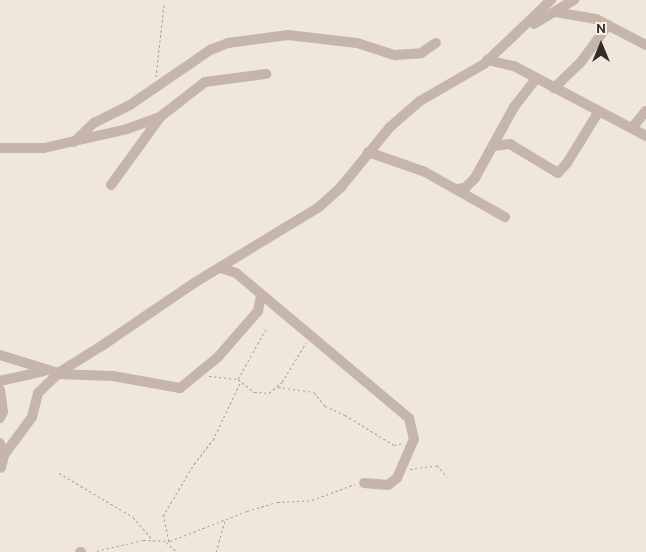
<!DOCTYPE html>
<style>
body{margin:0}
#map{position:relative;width:646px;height:552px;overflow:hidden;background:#efe6de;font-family:Overpass,sans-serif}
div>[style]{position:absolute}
.path>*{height:1px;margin-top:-0.5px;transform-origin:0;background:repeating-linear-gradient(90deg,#b19f95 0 2.5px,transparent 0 5px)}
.minor>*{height:10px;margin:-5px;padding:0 5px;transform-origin:5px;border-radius:5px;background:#c6b5ab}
span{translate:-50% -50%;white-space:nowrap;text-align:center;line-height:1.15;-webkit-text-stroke:4.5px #f7f0e9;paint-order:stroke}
.north{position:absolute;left:576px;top:20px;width:50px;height:50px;-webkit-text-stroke:4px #f7f0e9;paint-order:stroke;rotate:0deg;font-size:14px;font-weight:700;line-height:20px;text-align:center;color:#352c29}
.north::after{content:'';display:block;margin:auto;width:18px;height:22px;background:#352c29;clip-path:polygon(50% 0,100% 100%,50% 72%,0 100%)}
</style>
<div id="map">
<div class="path">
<div style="left:156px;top:77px;width:73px;rotate:-83.7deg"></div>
<div style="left:209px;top:376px;width:29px;rotate:6deg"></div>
<div style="left:238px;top:379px;width:21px;rotate:39deg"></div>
<div style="left:254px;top:392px;width:15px;rotate:4deg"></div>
<div style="left:269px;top:393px;width:17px;rotate:-40deg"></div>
<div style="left:282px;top:382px;width:46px;rotate:-58.4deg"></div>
<div style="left:238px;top:379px;width:57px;rotate:-60.8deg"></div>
<div style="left:278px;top:387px;width:36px;rotate:8deg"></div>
<div style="left:314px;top:392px;width:18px;rotate:52deg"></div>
<div style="left:325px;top:406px;width:22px;rotate:24deg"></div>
<div style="left:345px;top:415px;width:57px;rotate:31.5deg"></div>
<div style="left:394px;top:445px;width:9px;rotate:-13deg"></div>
<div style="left:410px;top:469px;width:27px;rotate:-8deg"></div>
<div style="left:437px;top:465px;width:16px;rotate:50deg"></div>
<div style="left:59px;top:473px;width:86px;rotate:30.7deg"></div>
<div style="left:133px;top:517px;width:30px;rotate:49deg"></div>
<div style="left:169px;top:541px;width:26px;rotate:-103deg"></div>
<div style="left:163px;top:516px;width:61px;rotate:-59.2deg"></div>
<div style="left:194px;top:464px;width:31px;rotate:-52deg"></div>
<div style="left:213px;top:440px;width:65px;rotate:-64.6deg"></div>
<div style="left:166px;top:542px;width:15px;rotate:42deg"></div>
<div style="left:92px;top:552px;width:52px;rotate:-13.2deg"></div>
<div style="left:143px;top:540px;width:27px;rotate:2deg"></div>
<div style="left:170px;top:541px;width:83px;rotate:-21.3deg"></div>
<div style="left:247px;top:511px;width:31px;rotate:-17deg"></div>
<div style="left:277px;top:502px;width:35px;rotate:-3deg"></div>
<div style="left:312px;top:500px;width:46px;rotate:-20.4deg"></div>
<div style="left:216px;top:552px;width:32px;rotate:-74deg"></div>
</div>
<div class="minor">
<div style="left:555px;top:12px;width:42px;rotate:9.7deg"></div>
<div style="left:596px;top:19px;width:56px;rotate:27.5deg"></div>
<div style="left:534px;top:24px;width:47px;rotate:-31deg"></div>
<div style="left:487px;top:60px;width:28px;rotate:13deg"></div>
<div style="left:514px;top:66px;width:149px;rotate:27.9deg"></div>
<div style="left:554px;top:88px;width:37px;rotate:-44deg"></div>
<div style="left:581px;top:62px;width:46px;rotate:-53.9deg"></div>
<div style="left:632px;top:128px;width:22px;rotate:-51deg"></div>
<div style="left:74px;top:142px;width:28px;rotate:-44deg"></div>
<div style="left:94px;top:123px;width:40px;rotate:-26.6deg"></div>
<div style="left:130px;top:105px;width:97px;rotate:-34.5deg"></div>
<div style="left:210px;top:50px;width:19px;rotate:-21deg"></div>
<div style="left:228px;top:43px;width:61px;rotate:-7.6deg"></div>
<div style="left:288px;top:35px;width:69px;rotate:6.6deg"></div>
<div style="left:357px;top:43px;width:40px;rotate:18deg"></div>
<div style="left:395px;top:55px;width:26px;rotate:-4deg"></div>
<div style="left:421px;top:53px;width:18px;rotate:-34deg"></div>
<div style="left:493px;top:146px;width:17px;rotate:-7deg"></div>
<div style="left:510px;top:144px;width:56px;rotate:31.1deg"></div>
<div style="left:558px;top:173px;width:13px;rotate:-48deg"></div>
<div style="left:567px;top:163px;width:61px;rotate:-58.4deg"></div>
<div style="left:0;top:148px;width:44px"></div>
<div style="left:44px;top:148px;width:85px;rotate:-12.9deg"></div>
<div style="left:127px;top:129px;width:35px;rotate:-20deg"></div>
<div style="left:160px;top:117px;width:57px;rotate:-37.9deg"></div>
<div style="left:205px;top:82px;width:62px;rotate:-7.5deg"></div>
<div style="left:368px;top:152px;width:60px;rotate:19.3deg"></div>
<div style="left:425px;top:172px;width:92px;rotate:29.4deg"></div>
<div style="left:111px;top:185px;width:82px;rotate:-54deg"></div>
<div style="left:457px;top:189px;width:8px;rotate:-7deg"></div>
<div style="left:465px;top:188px;width:14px;rotate:-45deg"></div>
<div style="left:475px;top:178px;width:81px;rotate:-61.2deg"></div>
<div style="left:514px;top:107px;width:36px;rotate:-52deg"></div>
<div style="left:221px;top:268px;width:16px;rotate:18deg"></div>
<div style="left:236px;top:273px;width:226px;rotate:40deg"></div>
<div style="left:409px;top:418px;width:22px;rotate:77deg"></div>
<div style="left:414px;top:439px;width:43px;rotate:113.6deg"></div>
<div style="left:397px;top:478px;width:11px;rotate:142deg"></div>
<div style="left:388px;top:485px;width:24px;rotate:-175deg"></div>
<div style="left:0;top:355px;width:61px;rotate:17.2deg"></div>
<div style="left:58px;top:373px;width:53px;rotate:-31.9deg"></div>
<div style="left:103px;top:345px;width:110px;rotate:-34.3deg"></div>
<div style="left:194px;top:283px;width:146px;rotate:-31.3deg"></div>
<div style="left:319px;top:207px;width:30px;rotate:-42deg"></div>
<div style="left:341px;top:187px;width:77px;rotate:-50.8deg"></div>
<div style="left:390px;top:127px;width:40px;rotate:-41deg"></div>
<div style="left:420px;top:101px;width:74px;rotate:-30deg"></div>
<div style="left:484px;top:64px;width:93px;rotate:-43.7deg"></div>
<div style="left:56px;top:374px;width:57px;rotate:2deg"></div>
<div style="left:113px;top:376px;width:68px;rotate:10.2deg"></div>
<div style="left:180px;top:388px;width:49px;rotate:-39.2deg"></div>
<div style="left:218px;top:357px;width:61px;rotate:-49deg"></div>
<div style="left:258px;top:311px;width:15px;rotate:-79deg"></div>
<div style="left:0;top:381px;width:45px;rotate:-12.8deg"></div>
<div style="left:0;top:390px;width:22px;rotate:82deg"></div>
<div style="left:3px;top:412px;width:7px;rotate:117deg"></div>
<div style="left:0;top:443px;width:13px;rotate:72deg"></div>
<div style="left:4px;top:455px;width:13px;rotate:103deg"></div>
<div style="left:4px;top:455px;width:47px;rotate:-53.6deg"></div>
<div style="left:32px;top:417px;width:25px;rotate:-76deg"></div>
<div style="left:38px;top:393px;width:28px;rotate:-44deg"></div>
<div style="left:80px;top:552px;width:1px"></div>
</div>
<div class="north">N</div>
</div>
